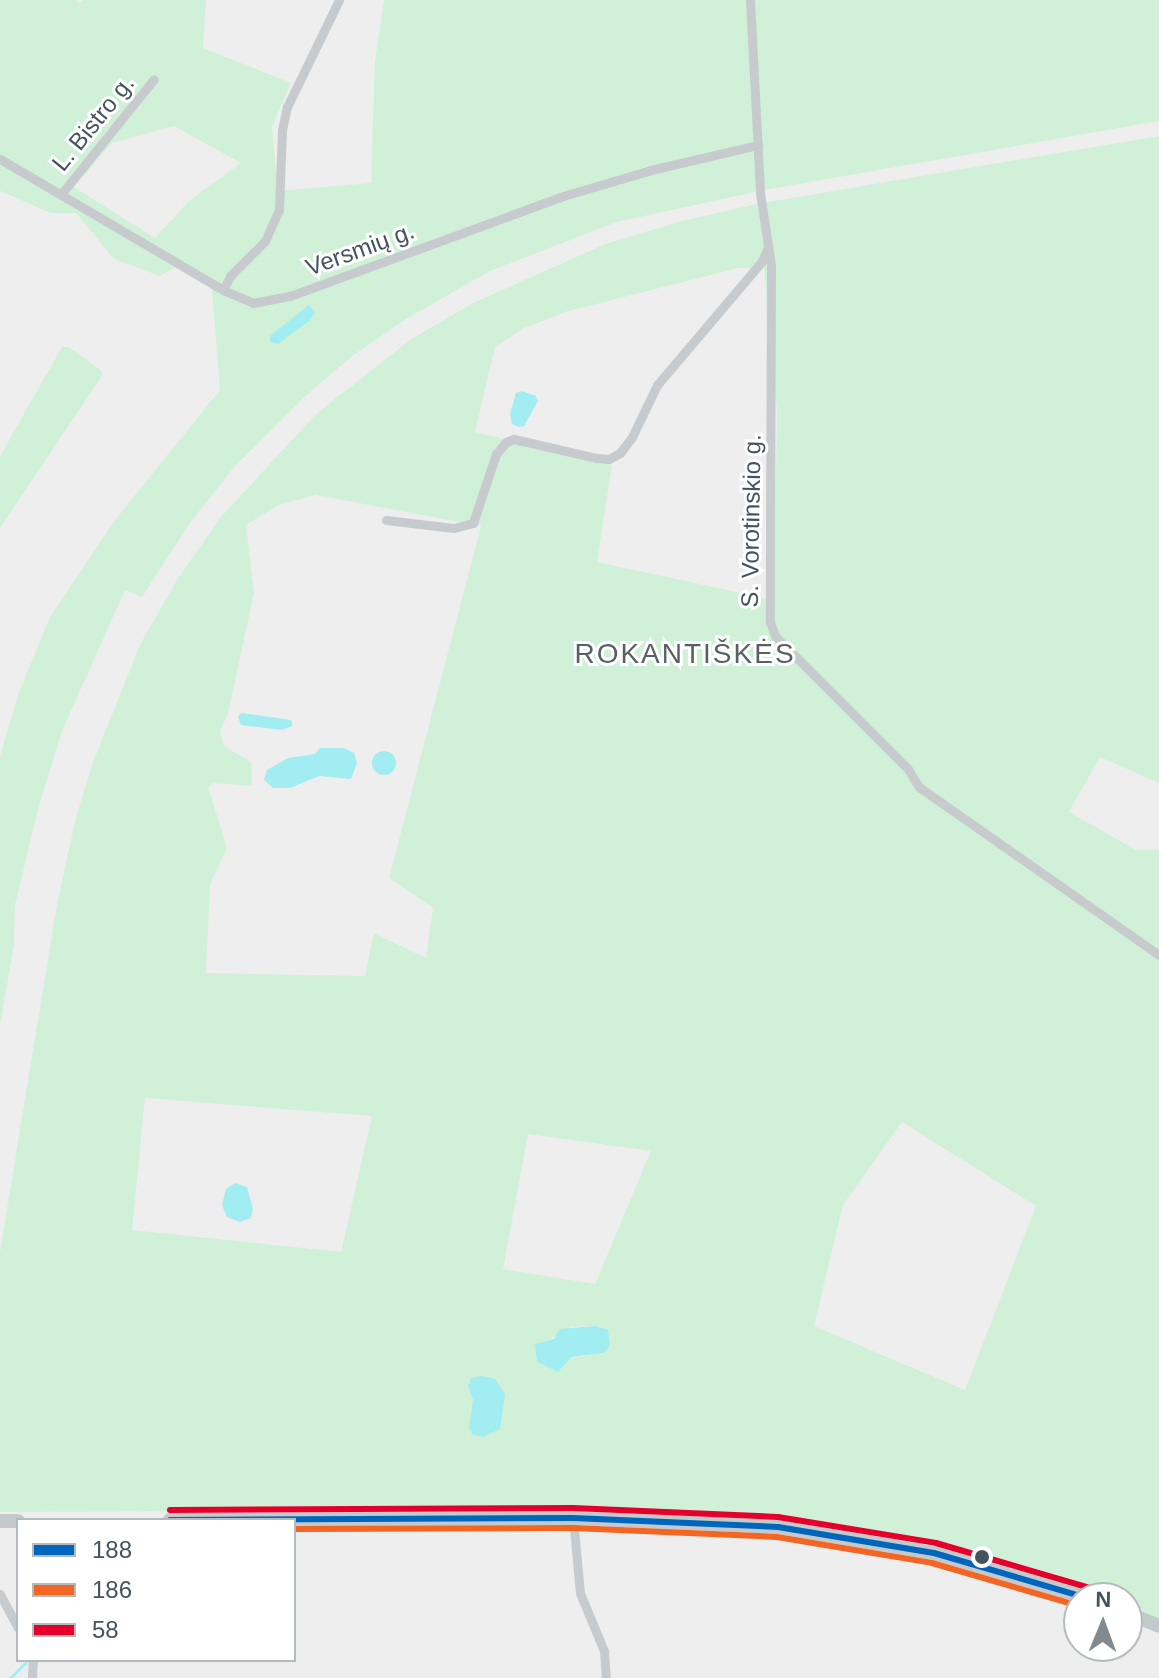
<!DOCTYPE html>
<meta charset="utf-8">
<style>
body{margin:0}
#map{position:relative;width:1159px;height:1678px;overflow:hidden;background:#efeeee;font-family:Arial,sans-serif}
div>[style]{position:absolute}
.green>*{inset:0;background:#d0f1d8}
.water>*{inset:0;background:#a1edf2}
.round{border-radius:50%}
.stream>*{height:3px;margin:-1.5px;padding:0 1.5px;transform-origin:1.5px;border-radius:1.5px;background:#a1edf2}
.street>*{height:9px;margin:-4.5px;padding:0 4.5px;transform-origin:4.5px;border-radius:4.5px;background:#c7cbce}
.primary>*{height:14px;margin:-7px;padding:0 7px;transform-origin:7px;border-radius:7px;background:#c4c9cc}
.bus-1>*{height:6px;margin:-3px;padding:0 3px;transform-origin:3px;border-radius:3px;background:#0065bd}
.bus-2>*{height:6px;margin:-3px;padding:0 3px;transform-origin:3px;border-radius:3px;background:#f26522}
.bus-3>*{height:6px;margin:-3px;padding:0 3px;transform-origin:3px;border-radius:3px;background:#e4002b}
.dots>*{width:22px;height:22px;translate:-50% -50%;box-sizing:border-box;border:4px solid #fff;border-radius:50%}
span{translate:-50% -50%;white-space:nowrap;text-align:center;line-height:1.15;-webkit-text-stroke:6px #fff;paint-order:stroke}
.street-label{font-size:24px;color:#44545d}
.quarter-label{font-size:28px;color:#595f63;letter-spacing:2px}
.legend{position:absolute;left:16px;top:1518px;width:280px;height:144px;box-sizing:border-box;background:#fff;border:2px solid #b4bbbe;margin:0;padding:10px 14px;list-style:none;font-size:24px;color:#44545d}
.legend li{display:flex;align-items:center;gap:16px;height:40px}
.legend b{width:40px;border:2px solid #b4bbbe}
.north{position:absolute;left:1063px;top:1582px;width:80px;height:80px;box-sizing:border-box;background:#fff;border:2px solid #b4bbbe;border-radius:50%;rotate:1deg;font-size:22px;font-weight:700;line-height:32px;text-align:center;color:#44545d}
.north::after{content:'';display:block;margin:auto;width:28px;height:36px;background:#808a90;clip-path:polygon(50% 0,100% 100%,50% 72%,0 100%)}
</style>
<div id="map">
<div class="green">
<div style="clip-path:polygon(evenodd,0 0,76px 0,79px 3px,83px 0,206px 0,203px 48px,291px 83px,272px 126px,278px 191px,371px 183px,375px 61px,384px 0,1159px 0,1159px 121px,764px 190px,617px 222px,490px 271px,406px 319px,352px 356px,309px 393px,236px 465px,190px 523px,142px 597px,125px 590px,62px 731px,38px 809px,15px 905px,14px 945px,0 1025px,0 756px,19px 692px,50px 617px,115px 520px,220px 390px,212px 289px,175px 267px,160px 276px,114px 259px,76px 213px,51px 213px,0 191px,0 0,174px 126px,241px 163px,190px 200px,155px 238px,74px 187px,112px 143px,174px 126px)"></div>
<div style="clip-path:polygon(evenodd,1159px 136px,1159px 783px,1100px 757px,1069px 812px,1136px 850px,1159px 850px,1159px 1621px,1127px 1607px,1127px 1598px,1105px 1598px,1009px 1561px,937px 1544px,796px 1521px,703px 1513px,583px 1510px,0 1512px,0 1252px,56px 910px,75px 821px,93px 762px,140px 645px,177px 580px,220px 518px,316px 414px,410px 340px,471px 304px,605px 244px,682px 221px,756px 204px,1159px 136px,738px 268px,764px 268px,777px 411px,774px 600px,597px 562px,612px 465px,475px 432px,495px 347px,522px 329px,565px 312px,738px 268px,1159px 136px,316px 495px,481px 526px,389px 878px,433px 908px,426px 958px,374px 933px,365px 976px,206px 973px,210px 885px,227px 848px,208px 787px,213px 783px,252px 786px,251px 762px,224px 746px,220px 732px,228px 713px,254px 593px,246px 525px,278px 505px,316px 495px,1159px 136px,145px 1098px,372px 1116px,341px 1252px,132px 1230px,145px 1098px,1159px 136px,902px 1122px,1036px 1206px,965px 1390px,814px 1326px,843px 1205px,902px 1122px,1159px 136px,528px 1134px,651px 1151px,595px 1284px,503px 1269px,528px 1134px,1159px 136px,595px 1326px,604px 1353px,572px 1358px,558px 1372px,537px 1362px,536px 1355px,544px 1343px,571px 1327px,595px 1326px)"></div>
<div style="clip-path:polygon(62px 347px,69px 347px,102px 371px,102px 376px,0 528px,0 456px)"></div>
</div>
<div class="water">
<div style="clip-path:polygon(309px 305px,315px 313px,309px 321px,278px 344px,270px 342px,270px 336px)"></div>
<div style="clip-path:polygon(522px 391px,536px 396px,538px 401px,524px 426px,519px 427px,512px 424px,510px 414px,516px 393px)"></div>
<div style="clip-path:polygon(241px 713px,285px 719px,292px 721px,292px 726px,282px 730px,241px 725px,238px 717px)"></div>
<div style="clip-path:polygon(320px 748px,344px 748px,354px 753px,357px 763px,351px 779px,319px 776px,290px 788px,273px 788px,264px 780px,267px 770px,288px 758px,315px 754px)"></div>
<div class="round" style="left:372px;top:751px;width:24px;height:24px"></div>
<div style="clip-path:polygon(235px 1183px,247px 1187px,253px 1209px,251px 1218px,240px 1222px,227px 1217px,222px 1205px,226px 1189px)"></div>
<div style="clip-path:polygon(595px 1326px,608px 1330px,610px 1346px,604px 1353px,572px 1357px,558px 1372px,537px 1362px,535px 1344px,554px 1339px,560px 1329px)"></div>
<div style="clip-path:polygon(482px 1376px,495px 1379px,505px 1394px,500px 1429px,483px 1437px,473px 1435px,469px 1429px,473px 1399px,468px 1387px,471px 1378px)"></div>
</div>
<div class="stream">
<div style="left:10px;top:1678px;width:23px;rotate:-45deg"></div>
</div>
<div class="street">
<div style="left:750px;top:0;width:193px;rotate:87deg"></div>
<div style="left:760px;top:193px;width:73px;rotate:81.3deg"></div>
<div style="left:771px;top:265px;width:357px;rotate:90.2deg"></div>
<div style="left:770px;top:622px;width:15px;rotate:70deg"></div>
<div style="left:775px;top:636px;width:188px;rotate:45deg"></div>
<div style="left:908px;top:769px;width:21px;rotate:59deg"></div>
<div style="left:919px;top:787px;width:293px;rotate:35deg"></div>
<div style="left:0;top:159px;width:259px;rotate:30.4deg"></div>
<div style="left:223px;top:290px;width:33px;rotate:23deg"></div>
<div style="left:253px;top:303px;width:38px;rotate:-11deg"></div>
<div style="left:290px;top:296px;width:291px;rotate:-20.1deg"></div>
<div style="left:563px;top:196px;width:96px;rotate:-16.4deg"></div>
<div style="left:655px;top:169px;width:106px;rotate:-13.1deg"></div>
<div style="left:62px;top:193px;width:146px;rotate:-51.1deg"></div>
<div style="left:223px;top:290px;width:16px;rotate:-63deg"></div>
<div style="left:230px;top:276px;width:49px;rotate:-45deg"></div>
<div style="left:265px;top:241px;width:35px;rotate:-66deg"></div>
<div style="left:279px;top:209px;width:79px;rotate:-87.8deg"></div>
<div style="left:282px;top:130px;width:24px;rotate:-78deg"></div>
<div style="left:287px;top:107px;width:119px;rotate:-64.1deg"></div>
<div style="left:386px;top:520px;width:68px;rotate:6.7deg"></div>
<div style="left:454px;top:528px;width:20px;rotate:-15deg"></div>
<div style="left:473px;top:523px;width:73px;rotate:-71.6deg"></div>
<div style="left:496px;top:454px;width:16px;rotate:-50deg"></div>
<div style="left:506px;top:442px;width:9px;rotate:-21deg"></div>
<div style="left:514px;top:439px;width:84px;rotate:13deg"></div>
<div style="left:596px;top:458px;width:13px;rotate:4deg"></div>
<div style="left:609px;top:459px;width:13px;rotate:-29deg"></div>
<div style="left:620px;top:453px;width:20px;rotate:-53deg"></div>
<div style="left:632px;top:437px;width:58px;rotate:-64.3deg"></div>
<div style="left:657px;top:385px;width:162px;rotate:-49.7deg"></div>
<div style="left:762px;top:261px;width:15px;rotate:-67deg"></div>
<div style="left:573px;top:1518px;width:75px;rotate:84.7deg"></div>
<div style="left:580px;top:1593px;width:63px;rotate:67.5deg"></div>
<div style="left:604px;top:1651px;width:27px;rotate:86deg"></div>
<div style="left:0;top:1594px;width:38px;rotate:62deg"></div>
<div style="left:32px;top:1678px;width:18px;rotate:-87deg"></div>
</div>
<div class="primary">
<div style="left:170px;top:1520px;width:403px;rotate:-0.3deg"></div>
<div style="left:573px;top:1518px;width:205px;rotate:2.5deg"></div>
<div style="left:778px;top:1527px;width:158px;rotate:9.5deg"></div>
<div style="left:934px;top:1553px;width:159px;rotate:16.4deg"></div>
<div style="left:0;top:1521px;width:18px"></div>
<div style="left:1127px;top:1613px;width:35px;rotate:22deg"></div>
</div>
<div class="bus-1">
<div style="left:170px;top:1520px;width:403px;rotate:-0.3deg"></div>
<div style="left:573px;top:1518px;width:205px;rotate:2.5deg"></div>
<div style="left:778px;top:1527px;width:158px;rotate:9.5deg"></div>
<div style="left:934px;top:1553px;width:159px;rotate:16.4deg"></div>
</div>
<div class="bus-2">
<div style="left:294px;top:1529px;width:279px;rotate:-0.2deg"></div>
<div style="left:573px;top:1528px;width:204px;rotate:2.5deg"></div>
<div style="left:777px;top:1537px;width:157px;rotate:9.5deg"></div>
<div style="left:932px;top:1563px;width:153px;rotate:16.3deg"></div>
</div>
<div class="bus-3">
<div style="left:170px;top:1510px;width:403px;rotate:-0.3deg"></div>
<div style="left:573px;top:1508px;width:205px;rotate:2.5deg"></div>
<div style="left:778px;top:1517px;width:160px;rotate:9.3deg"></div>
<div style="left:936px;top:1543px;width:160px;rotate:16.3deg"></div>
</div>
<div class="dots">
<div style="left:982px;top:1557px;background:#44545d"></div>
</div>
<div class="street-label">
<span style="left:93px;top:123px;rotate:-51deg">L. Bistro g.</span>
<span style="left:360px;top:249px;rotate:-20deg">Versmių g.</span>
<span style="left:751px;top:521px;rotate:-89deg">S. Vorotinskio g.</span>
</div>
<div class="quarter-label">
<span style="left:685px;top:654px">ROKANTIŠKĖS</span>
</div>
<ul class="legend">
<li><b style="height:10px;background:#0065bd"></b>188</li>
<li><b style="height:10px;background:#f26522"></b>186</li>
<li><b style="height:10px;background:#e4002b"></b>58</li>
</ul>
<div class="north">N</div>
</div>
